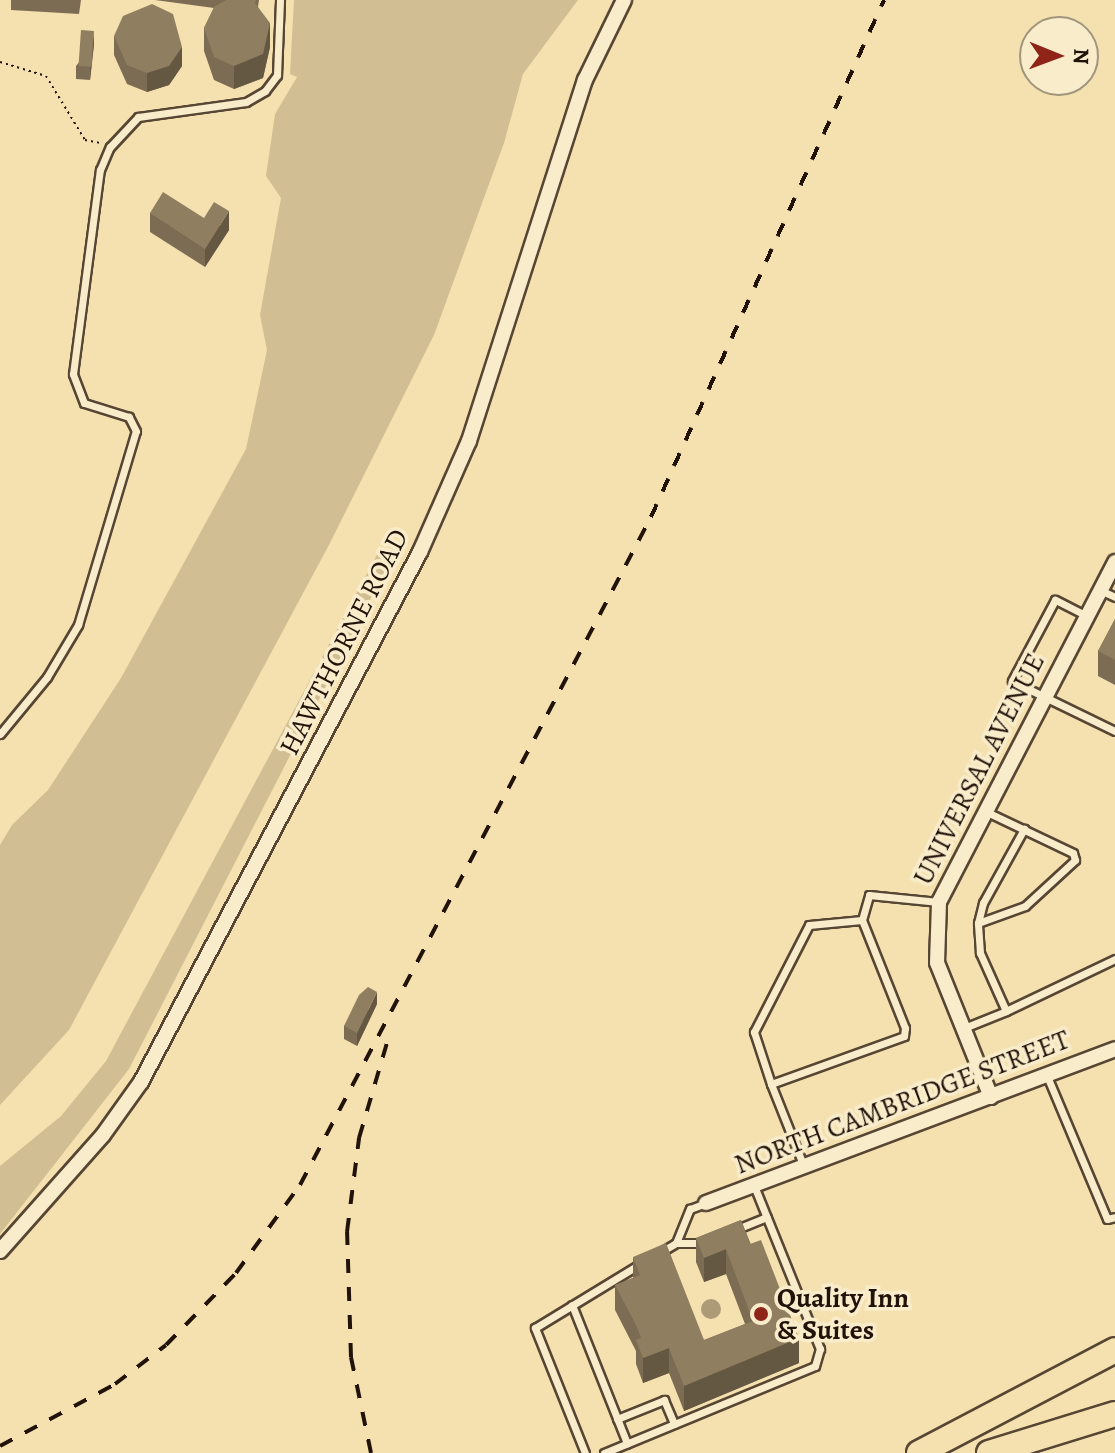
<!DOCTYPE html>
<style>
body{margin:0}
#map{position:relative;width:1115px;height:1453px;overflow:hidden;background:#f5e1af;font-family:Alegreya,serif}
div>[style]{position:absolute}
.green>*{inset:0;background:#d1be93}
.water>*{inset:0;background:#ad9b77}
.round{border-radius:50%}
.path>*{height:2px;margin-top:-1px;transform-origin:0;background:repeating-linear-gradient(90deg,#22130a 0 2px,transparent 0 6px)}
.roads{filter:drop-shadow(2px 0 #574633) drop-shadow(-2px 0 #574633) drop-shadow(0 2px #574633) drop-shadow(0 -2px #574633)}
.lane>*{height:7px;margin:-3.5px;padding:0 3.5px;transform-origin:3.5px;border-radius:3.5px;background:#f8eccb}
.street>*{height:14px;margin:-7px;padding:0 7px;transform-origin:7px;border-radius:7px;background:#f8eccb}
.highway>*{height:24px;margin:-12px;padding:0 12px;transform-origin:12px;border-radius:12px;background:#f5e1af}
.rail>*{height:4px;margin-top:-2px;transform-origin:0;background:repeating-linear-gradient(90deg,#22130a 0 14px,transparent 0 28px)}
.wall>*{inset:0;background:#7c6c53}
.shaded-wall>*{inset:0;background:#655843}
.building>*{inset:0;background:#907e60;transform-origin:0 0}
.dots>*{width:22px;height:22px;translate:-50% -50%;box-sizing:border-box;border:4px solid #f8eccb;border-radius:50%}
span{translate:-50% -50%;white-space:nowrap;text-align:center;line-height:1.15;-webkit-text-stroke:7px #f8eccb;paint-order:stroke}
.street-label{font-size:28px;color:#22130a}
.poi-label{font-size:28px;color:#22130a;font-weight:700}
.left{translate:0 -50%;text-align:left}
.north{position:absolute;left:1019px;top:16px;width:80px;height:80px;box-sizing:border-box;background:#f8eccb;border:2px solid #a2957e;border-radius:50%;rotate:91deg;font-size:22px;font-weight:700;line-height:32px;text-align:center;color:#22130a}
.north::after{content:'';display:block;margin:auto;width:28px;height:36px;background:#8f2418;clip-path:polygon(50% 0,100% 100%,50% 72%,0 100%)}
</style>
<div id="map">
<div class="green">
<div style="clip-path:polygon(294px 0,578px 0,523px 74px,504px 143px,434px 335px,330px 543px,69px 1030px,0 1105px,0 845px,12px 825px,48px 790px,121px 678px,246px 449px,267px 350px,260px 315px,281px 198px,266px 176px,275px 114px,297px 77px,290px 74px)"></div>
<div style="clip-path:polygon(378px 553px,391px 559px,129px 1069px,0 1234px,0 1166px,61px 1116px,106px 1061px)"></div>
</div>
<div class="water">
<div class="round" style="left:701px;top:1299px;width:20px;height:20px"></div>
</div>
<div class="path">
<div style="left:0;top:62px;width:48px;rotate:16.9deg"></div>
<div style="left:46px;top:76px;width:75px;rotate:58.6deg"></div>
<div style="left:85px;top:140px;width:15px;rotate:11deg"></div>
</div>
<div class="roads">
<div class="lane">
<div style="left:1100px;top:590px;width:17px;rotate:25deg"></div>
<div style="left:1087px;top:616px;width:36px;rotate:-153deg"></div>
<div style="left:1055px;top:600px;width:92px;rotate:118deg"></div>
<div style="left:1012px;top:681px;width:114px;rotate:25.9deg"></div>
<div style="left:0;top:734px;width:74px;rotate:-50.5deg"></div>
<div style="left:47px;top:677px;width:61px;rotate:-59.2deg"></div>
<div style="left:78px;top:625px;width:202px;rotate:-73.4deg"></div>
<div style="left:136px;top:431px;width:16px;rotate:-117deg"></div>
<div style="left:129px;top:417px;width:47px;rotate:-162.7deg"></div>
<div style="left:84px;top:403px;width:31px;rotate:-111deg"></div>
<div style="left:73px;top:374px;width:206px;rotate:-82.5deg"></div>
<div style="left:100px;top:170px;width:25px;rotate:-67deg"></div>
<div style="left:110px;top:147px;width:41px;rotate:-47deg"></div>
<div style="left:138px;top:117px;width:109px;rotate:-7.9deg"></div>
<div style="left:246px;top:102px;width:22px;rotate:-30deg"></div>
<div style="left:265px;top:91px;width:20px;rotate:-53deg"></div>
<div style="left:277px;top:75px;width:75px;rotate:-87.7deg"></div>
<div style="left:978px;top:923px;width:21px;rotate:-76deg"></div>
<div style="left:983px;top:903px;width:85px;rotate:-61deg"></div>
<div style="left:1006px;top:1011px;width:121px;rotate:-25.5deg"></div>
<div style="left:964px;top:1028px;width:45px;rotate:-22deg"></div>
<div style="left:1006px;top:1011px;width:64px;rotate:-114.1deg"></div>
<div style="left:980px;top:953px;width:30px;rotate:-94deg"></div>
<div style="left:978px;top:923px;width:50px;rotate:-19.9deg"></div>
<div style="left:1025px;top:906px;width:68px;rotate:-42.6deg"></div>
<div style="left:1075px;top:860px;width:7px;rotate:-106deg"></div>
<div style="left:1073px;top:853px;width:98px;rotate:-154.5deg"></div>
<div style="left:1047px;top:1076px;width:155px;rotate:67.2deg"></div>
<div style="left:1107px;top:1219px;width:8px;rotate:-14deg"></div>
<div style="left:771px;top:1084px;width:55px;rotate:-108.1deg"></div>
<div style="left:754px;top:1032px;width:120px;rotate:-62.8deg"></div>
<div style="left:809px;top:925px;width:53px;rotate:-5.4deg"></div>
<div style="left:804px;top:1167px;width:89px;rotate:-111.7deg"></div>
<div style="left:771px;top:1084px;width:141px;rotate:-19.8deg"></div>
<div style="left:904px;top:1036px;width:8px;rotate:-83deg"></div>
<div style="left:905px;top:1028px;width:116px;rotate:-111.7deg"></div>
<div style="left:862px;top:920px;width:26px;rotate:-74deg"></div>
<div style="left:869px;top:895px;width:70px;rotate:5.7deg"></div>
<div style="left:737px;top:1229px;width:32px;rotate:-22deg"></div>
<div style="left:676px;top:1243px;width:26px"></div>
<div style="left:661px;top:1252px;width:17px;rotate:-31deg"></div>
<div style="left:676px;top:1243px;width:37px;rotate:-68deg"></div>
<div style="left:690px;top:1209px;width:17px;rotate:-21deg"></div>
<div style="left:572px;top:1305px;width:149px;rotate:68.3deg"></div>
<div style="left:617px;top:1419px;width:51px;rotate:-22deg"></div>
<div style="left:664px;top:1400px;width:26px;rotate:67deg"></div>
<div style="left:585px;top:1453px;width:135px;rotate:-111.8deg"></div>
<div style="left:535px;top:1328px;width:123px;rotate:-31.4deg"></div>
<div style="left:604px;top:1453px;width:228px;rotate:-22.4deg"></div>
<div style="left:815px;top:1366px;width:18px;rotate:-74deg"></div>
<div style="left:820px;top:1349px;width:176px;rotate:-112deg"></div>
</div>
<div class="street">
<div style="left:991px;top:1097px;width:144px;rotate:-111.9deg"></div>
<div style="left:937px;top:963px;width:61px;rotate:-88.1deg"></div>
<div style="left:939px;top:902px;width:383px;rotate:-62.6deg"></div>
<div style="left:706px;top:1203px;width:437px;rotate:-20.6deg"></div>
<div style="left:0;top:1251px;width:155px;rotate:-48.4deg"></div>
<div style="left:103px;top:1135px;width:65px;rotate:-54.4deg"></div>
<div style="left:141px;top:1082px;width:599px;rotate:-62.24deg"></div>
<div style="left:420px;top:552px;width:121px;rotate:-66.2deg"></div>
<div style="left:469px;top:441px;width:379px;rotate:-72.2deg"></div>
<div style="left:585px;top:80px;width:89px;rotate:-64deg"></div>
</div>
<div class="highway">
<div style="left:919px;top:1453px;width:221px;rotate:-27.7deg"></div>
<div style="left:989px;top:1453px;width:132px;rotate:-17.2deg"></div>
</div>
</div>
<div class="rail">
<div style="left:0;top:1446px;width:131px;rotate:-28.3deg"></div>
<div style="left:115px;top:1384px;width:64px;rotate:-37.4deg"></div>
<div style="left:166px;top:1345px;width:100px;rotate:-45.8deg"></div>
<div style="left:236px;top:1273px;width:109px;rotate:-54deg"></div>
<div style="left:300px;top:1185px;width:755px;rotate:-62.28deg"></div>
<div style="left:651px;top:517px;width:567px;rotate:-65.74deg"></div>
<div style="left:371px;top:1453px;width:98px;rotate:-101.8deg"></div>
<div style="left:351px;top:1357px;width:125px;rotate:-91.8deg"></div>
<div style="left:347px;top:1232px;width:95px;rotate:-82.7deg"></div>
<div style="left:359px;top:1138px;width:99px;rotate:-73.6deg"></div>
</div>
<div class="wall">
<div style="clip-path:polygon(11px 0,81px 0,79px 14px,11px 10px)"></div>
<div style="clip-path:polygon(155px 0,259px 0,258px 7px,270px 47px,263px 78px,234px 89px,214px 80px,204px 51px,204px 28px,214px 8px)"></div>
<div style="clip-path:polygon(114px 36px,182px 66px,169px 85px,147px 92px,127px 84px,114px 55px)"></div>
<div style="clip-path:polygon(94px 44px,90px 80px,76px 79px,76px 66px)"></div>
<div style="clip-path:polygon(150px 213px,204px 218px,229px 230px,205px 267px,150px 232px)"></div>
<div style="clip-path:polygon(1115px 619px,1115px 685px,1098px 676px,1098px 651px)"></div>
<div style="clip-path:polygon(377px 1004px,357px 1046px,344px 1039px,344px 1026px)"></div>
<div style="clip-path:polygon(741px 1220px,799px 1363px,684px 1411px,669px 1373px,643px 1383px,636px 1364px,636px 1351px,615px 1310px,615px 1285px,633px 1278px,633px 1257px,704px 1340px,745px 1324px,726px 1274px,704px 1282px,696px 1262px,696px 1238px)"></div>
</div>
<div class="shaded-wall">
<div style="clip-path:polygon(270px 23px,270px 47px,263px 78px,234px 89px,234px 66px)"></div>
<div style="clip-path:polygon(94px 31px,94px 44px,90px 80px,90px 68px)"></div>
<div style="clip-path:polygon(182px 47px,182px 66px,169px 85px,147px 92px,147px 73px)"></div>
<div style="clip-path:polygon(229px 211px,229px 230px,205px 267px,205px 249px)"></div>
<div style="clip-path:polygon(377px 992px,377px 1004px,357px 1046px,357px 1033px)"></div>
<div style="clip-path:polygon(726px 1249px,726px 1274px,704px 1282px,704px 1258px)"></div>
<div style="clip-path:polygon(799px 1338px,799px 1363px,684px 1411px,684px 1386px)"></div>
<div style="clip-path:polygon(669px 1348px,669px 1373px,643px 1383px,643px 1358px)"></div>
</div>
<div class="building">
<div style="clip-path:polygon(226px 0,256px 0,255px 3px,270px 23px,263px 54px,234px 66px,214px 57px,204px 28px,214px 7px)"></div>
<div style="clip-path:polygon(152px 4px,173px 14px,182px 47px,169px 66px,147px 73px,127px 65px,114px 36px,123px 16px)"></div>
<div style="left:81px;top:30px;width:13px;height:36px;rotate:4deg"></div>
<div style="clip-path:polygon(163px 192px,204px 218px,214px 202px,229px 211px,205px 249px,150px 213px)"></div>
<div style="clip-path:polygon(1115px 619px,1115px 660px,1098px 651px)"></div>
<div style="clip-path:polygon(368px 987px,377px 992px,357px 1033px,344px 1026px,359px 995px)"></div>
<div style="clip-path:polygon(741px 1220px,750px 1244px,761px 1240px,799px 1338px,684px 1386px,669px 1348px,643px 1358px,636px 1340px,641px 1338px,637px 1327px,615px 1285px,640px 1275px,633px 1257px,666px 1243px,704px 1340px,753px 1321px,726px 1249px,704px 1258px,696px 1238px)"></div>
</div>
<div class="dots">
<div style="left:761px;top:1314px;background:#8f2418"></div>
</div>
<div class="street-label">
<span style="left:344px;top:642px;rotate:-63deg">HAWTHORNE ROAD</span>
<span style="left:979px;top:769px;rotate:-63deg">UNIVERSAL AVENUE</span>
<span style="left:902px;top:1102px;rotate:-21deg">NORTH CAMBRIDGE STREET</span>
</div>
<div class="poi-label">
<span class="left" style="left:777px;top:1314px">Quality Inn<br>&amp; Suites</span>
</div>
<div class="north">N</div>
</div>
